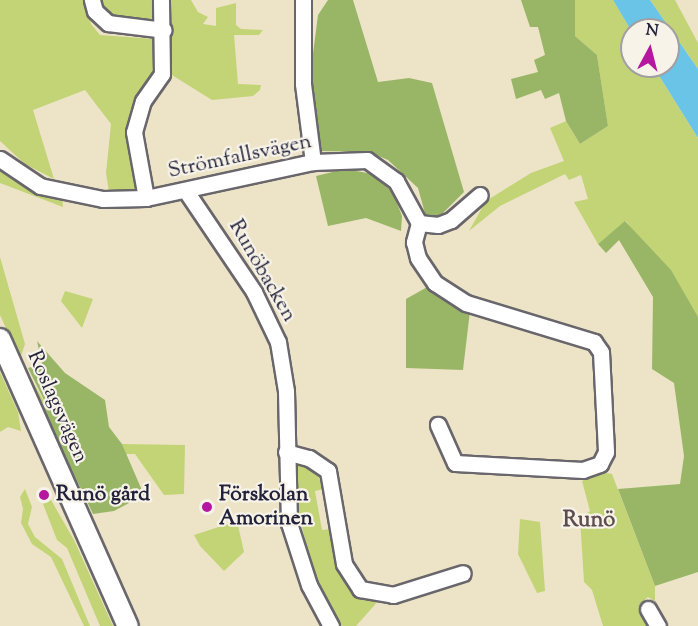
<!DOCTYPE html>
<meta charset="utf-8">
<style>
body{margin:0}
#map{position:relative;width:698px;height:626px;overflow:hidden;background:#ede4c7;font-family:"Sorts Mill Goudy",serif}
div>[style]{position:absolute}
.green>*{inset:0;background:#c2d476}
.forest>*{inset:0;background:#99b667}
.water>*{inset:0;background:#6ac4e7}
.roads{filter:drop-shadow(2px 0 #69666c) drop-shadow(-2px 0 #69666c) drop-shadow(0 2px #69666c) drop-shadow(0 -2px #69666c)}
.minor>*{height:15px;margin:-7.5px;padding:0 7.5px;transform-origin:7.5px;border-radius:7.5px;background:#fff}
.major>*{height:20px;margin:-10px;padding:0 10px;transform-origin:10px;border-radius:10px;background:#fff}
.dots>*{width:16px;height:16px;translate:-50% -50%;box-sizing:border-box;border:3px solid #f7f3e8;border-radius:50%}
span{translate:-50% -50%;white-space:nowrap;text-align:center;line-height:1.15;-webkit-text-stroke:4.5px #f7f3e8;paint-order:stroke}
.street-label{font-size:21px;color:#22223b}
.poi-label{font-size:21px;color:#22223b;font-weight:700}
.left{translate:0 -50%;text-align:left}
.neighbourhood-label{font-size:22px;color:#5d4d50;font-weight:700}
.north{position:absolute;left:620px;top:18px;width:60px;height:60px;box-sizing:border-box;background:#f7f3e8;border:2px solid #a29fa3;border-radius:50%;rotate:7deg;font-size:16px;font-weight:700;line-height:24px;text-align:center;color:#22223b}
.north::after{content:'';display:block;margin:auto;width:21px;height:27px;background:#b5179e;clip-path:polygon(50% 0,100% 100%,50% 72%,0 100%)}
</style>
<div id="map">
<div class="green">
<div style="clip-path:polygon(0 0,85px 0,91px 24px,100px 35px,154px 39px,157px 70px,130px 112px,138px 183px,135px 191px,109px 192px,106px 173px,111px 124px,85px 90px,33px 110px,54px 179px,25px 164px,0 141px)"></div>
<div style="clip-path:polygon(97px 0,158px 0,160px 19px,152px 23px,113px 22px)"></div>
<div style="clip-path:polygon(165px 0,191px 0,198px 12px,208px 17px,203px 24px,216px 26px,216px 8px,236px 3px,236px 25px,241px 29px,263px 30px,259px 35px,234px 35px,238px 84px,261px 85px,260px 90px,253px 96px,212px 100px,167px 72px)"></div>
<div style="clip-path:polygon(575px 0,613px 0,632px 32px,632px 66px,653px 66px,698px 138px,698px 317px,626px 221px,598px 244px,574px 202px,588px 199px,581px 175px,569px 180px,565px 174px,500px 206px,469px 231px,486px 201px,531px 173px,564px 161px,550px 128px,566px 121px,580px 144px,608px 126px,597px 55px,575px 36px)"></div>
<div style="clip-path:polygon(650px 0,675px 0,698px 43px,698px 69px)"></div>
<div style="clip-path:polygon(0 166px,62px 197px,63px 207px,0 183px)"></div>
<div style="clip-path:polygon(0 257px,25px 344px,20px 359px,45px 403px,41px 406px,0 315px)"></div>
<div style="clip-path:polygon(65px 291px,93px 299px,82px 328px,61px 301px)"></div>
<div style="clip-path:polygon(0 372px,18px 412px,21px 431px,8px 427px,0 432px)"></div>
<div style="clip-path:polygon(122px 444px,185px 445px,184px 494px,164px 495px,135px 454px,126px 454px)"></div>
<div style="clip-path:polygon(303px 460px,317px 474px,324px 489px,315px 491px,322px 530px,332px 529px,340px 574px,354px 588px,379px 600px,356px 626px,340px 626px,311px 565px,293px 489px,293px 465px)"></div>
<div style="clip-path:polygon(599px 472px,612px 474px,655px 586px,655px 601px,648px 597px,641px 603px,648px 626px,603px 626px,592px 590px,584px 582px,580px 518px,590px 511px,582px 481px)"></div>
<div style="clip-path:polygon(25px 489px,32px 507px,28px 524px,35px 537px,62px 559px,90px 626px,84px 626px,51px 557px,32px 544px,21px 523px,23px 509px,20px 497px)"></div>
<div style="clip-path:polygon(51px 500px,74px 540px,113px 626px,100px 626px,67px 548px,57px 540px,43px 504px)"></div>
<div style="clip-path:polygon(520px 519px,540px 522px,545px 591px,537px 593px,518px 554px)"></div>
<div style="clip-path:polygon(237px 521px,244px 552px,224px 571px,200px 546px,194px 535px)"></div>
</div>
<div class="forest">
<div style="clip-path:polygon(328px 0,353px 0,378px 82px,409px 78px,432px 83px,464px 192px,438px 218px,426px 217px,418px 188px,388px 160px,369px 152px,320px 151px,313px 138px,311px 69px,318px 15px)"></div>
<div style="clip-path:polygon(521px 0,575px 0,575px 36px,597px 55px,608px 126px,580px 144px,566px 121px,559px 93px,545px 99px,541px 90px,516px 99px,511px 79px,538px 72px,534px 60px,545px 55px,538px 27px,530px 27px)"></div>
<div style="clip-path:polygon(345px 169px,373px 174px,393px 193px,402px 216px,401px 231px,366px 218px,328px 226px,316px 176px)"></div>
<div style="clip-path:polygon(625px 221px,671px 270px,698px 317px,698px 572px,655px 586px,618px 489px,680px 484px,684px 456px,674px 383px,652px 369px,653px 297px,619px 240px,606px 253px,598px 244px)"></div>
<div style="clip-path:polygon(429px 286px,454px 305px,470px 311px,463px 370px,406px 368px,406px 299px)"></div>
<div style="clip-path:polygon(37px 341px,65px 373px,105px 400px,109px 427px,122px 444px,144px 495px,114px 511px,93px 514px,41px 406px,45px 402px,28px 368px,42px 364px)"></div>
</div>
<div class="water">
<div style="clip-path:polygon(613px 0,650px 0,698px 69px,698px 138px,653px 66px,668px 66px,668px 30px,632px 32px)"></div>
</div>
<div class="roads">
<div class="minor">
<div style="left:92px;top:0;width:11px;rotate:75deg"></div>
<div style="left:95px;top:11px;width:18px;rotate:43deg"></div>
<div style="left:108px;top:23px;width:56px;rotate:7.1deg"></div>
<div style="left:303px;top:0;width:84px;rotate:90deg"></div>
<div style="left:303px;top:84px;width:79px;rotate:82.7deg"></div>
<div style="left:0;top:159px;width:48px;rotate:34deg"></div>
<div style="left:40px;top:186px;width:64px;rotate:11.7deg"></div>
<div style="left:103px;top:199px;width:43px;rotate:-1.3deg"></div>
<div style="left:146px;top:198px;width:171px;rotate:-12.2deg"></div>
<div style="left:313px;top:162px;width:54px;rotate:-2.1deg"></div>
<div style="left:367px;top:160px;width:36px;rotate:36deg"></div>
<div style="left:396px;top:181px;width:48px;rotate:61.3deg"></div>
<div style="left:186px;top:191px;width:122px;rotate:56deg"></div>
<div style="left:254px;top:292px;width:55px;rotate:64.4deg"></div>
<div style="left:278px;top:342px;width:50px;rotate:80.7deg"></div>
<div style="left:286px;top:391px;width:132px;rotate:88.7deg"></div>
<div style="left:289px;top:523px;width:65px;rotate:72.1deg"></div>
<div style="left:309px;top:585px;width:47px;rotate:61.8deg"></div>
<div style="left:146px;top:198px;width:67px;rotate:-100.3deg"></div>
<div style="left:134px;top:132px;width:32px;rotate:-74deg"></div>
<div style="left:143px;top:101px;width:33px;rotate:-55deg"></div>
<div style="left:162px;top:74px;width:74px;rotate:-90.8deg"></div>
<div style="left:419px;top:223px;width:20px;rotate:105deg"></div>
<div style="left:414px;top:242px;width:16px;rotate:76deg"></div>
<div style="left:418px;top:258px;width:30px;rotate:56deg"></div>
<div style="left:435px;top:283px;width:37px;rotate:33deg"></div>
<div style="left:466px;top:303px;width:134px;rotate:16.9deg"></div>
<div style="left:594px;top:342px;width:12px;rotate:55deg"></div>
<div style="left:601px;top:352px;width:100px;rotate:87.1deg"></div>
<div style="left:606px;top:452px;width:13px;rotate:117deg"></div>
<div style="left:600px;top:464px;width:18px;rotate:161deg"></div>
<div style="left:583px;top:470px;width:128px;rotate:-176.9deg"></div>
<div style="left:455px;top:463px;width:42px;rotate:-114.1deg"></div>
<div style="left:419px;top:223px;width:19px;rotate:6deg"></div>
<div style="left:438px;top:225px;width:14px;rotate:-21deg"></div>
<div style="left:451px;top:220px;width:38px;rotate:-41deg"></div>
<div style="left:286px;top:452px;width:24px;rotate:15deg"></div>
<div style="left:309px;top:458px;width:23px;rotate:34deg"></div>
<div style="left:328px;top:471px;width:94px;rotate:80.2deg"></div>
<div style="left:344px;top:564px;width:30px;rotate:57deg"></div>
<div style="left:360px;top:589px;width:34px;rotate:10deg"></div>
<div style="left:393px;top:595px;width:73px;rotate:-17.4deg"></div>
<div style="left:648px;top:609px;width:20px;rotate:60deg"></div>
</div>
<div class="major">
<div style="left:0;top:339px;width:314px;rotate:66deg"></div>
</div>
</div>
<div class="dots">
<div style="left:44px;top:495px;background:#b5179e"></div>
<div style="left:207px;top:507px;background:#b5179e"></div>
</div>
<div class="street-label">
<span style="left:240px;top:157px;rotate:-12deg">Strömfallsvägen</span>
<span style="left:262px;top:271px;rotate:60deg">Runöbacken</span>
<span style="left:57px;top:407px;rotate:66deg">Roslagsvägen</span>
</div>
<div class="poi-label">
<span class="left" style="left:56px;top:495px">Runö gård</span>
<span class="left" style="left:219px;top:507px">Förskolan<br>Amorinen</span>
</div>
<div class="neighbourhood-label">
<span style="left:589px;top:522px">Runö</span>
</div>
<div class="north">N</div>
</div>
